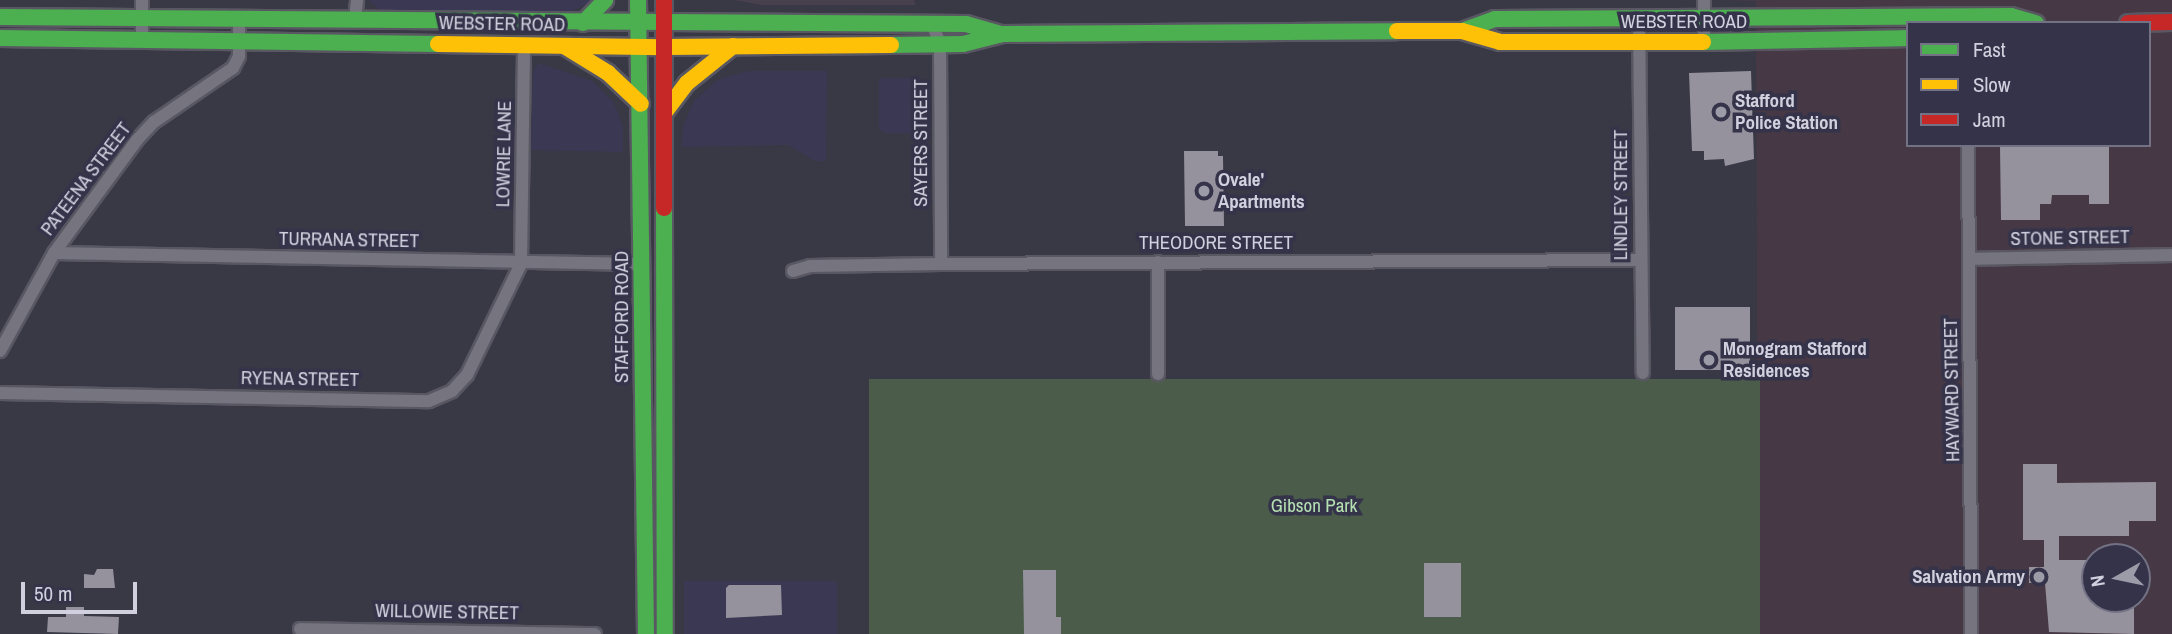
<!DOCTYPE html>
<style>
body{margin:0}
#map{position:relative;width:2172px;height:634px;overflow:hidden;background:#393845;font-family:"Archivo Narrow",sans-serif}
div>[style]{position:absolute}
.built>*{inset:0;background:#3b3853;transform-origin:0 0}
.industrial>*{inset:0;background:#463945}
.education>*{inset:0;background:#49404e}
.green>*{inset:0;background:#4b5c4b;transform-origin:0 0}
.building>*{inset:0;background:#95929d;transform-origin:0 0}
.roads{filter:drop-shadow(2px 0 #585762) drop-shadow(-2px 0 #585762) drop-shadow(0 2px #585762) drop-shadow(0 -2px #585762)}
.street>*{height:12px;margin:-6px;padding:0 6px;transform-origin:6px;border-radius:6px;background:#75747f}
.fast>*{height:16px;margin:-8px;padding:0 8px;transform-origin:8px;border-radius:8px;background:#4caf50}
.slow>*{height:16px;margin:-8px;padding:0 8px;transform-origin:8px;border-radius:8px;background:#ffc107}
.jam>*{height:16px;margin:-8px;padding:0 8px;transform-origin:8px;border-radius:8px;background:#c62828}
.dots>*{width:19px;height:19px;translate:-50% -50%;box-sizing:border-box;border:4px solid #35334a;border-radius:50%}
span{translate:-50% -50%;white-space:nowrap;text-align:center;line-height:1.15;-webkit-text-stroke:7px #35334a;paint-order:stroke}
.street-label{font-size:19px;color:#d1d0de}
.poi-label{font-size:19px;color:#d1d0de;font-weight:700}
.left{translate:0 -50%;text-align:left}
.right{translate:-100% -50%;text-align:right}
.park-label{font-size:19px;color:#b5e0b1}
.legend{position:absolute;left:1906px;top:21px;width:245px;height:126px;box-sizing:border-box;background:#35334a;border:2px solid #737285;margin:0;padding:9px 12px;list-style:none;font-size:21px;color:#d1d0de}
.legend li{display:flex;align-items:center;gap:14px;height:35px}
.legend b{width:35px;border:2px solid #737285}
.north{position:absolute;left:2081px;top:543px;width:70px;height:70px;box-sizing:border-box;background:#35334a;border:2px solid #737285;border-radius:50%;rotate:261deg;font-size:19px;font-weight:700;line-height:28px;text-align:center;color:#d1d0de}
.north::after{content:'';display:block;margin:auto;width:24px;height:32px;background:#9c9ba8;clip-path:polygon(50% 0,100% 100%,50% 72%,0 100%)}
.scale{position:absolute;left:21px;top:582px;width:116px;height:32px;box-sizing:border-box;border:4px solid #d1d0de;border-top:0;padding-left:9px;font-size:21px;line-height:24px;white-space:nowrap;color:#d1d0de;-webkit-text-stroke:5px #35334a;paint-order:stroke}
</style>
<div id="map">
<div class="built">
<div style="clip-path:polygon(369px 0,596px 0,567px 13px,382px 12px)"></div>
<div style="clip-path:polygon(539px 63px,592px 81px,614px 103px,623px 127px,623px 152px,531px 150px,533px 70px)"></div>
<div style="clip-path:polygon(747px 71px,827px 71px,826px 161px,815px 161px,788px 145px,681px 147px,684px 123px,694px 101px,717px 80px)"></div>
<div style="clip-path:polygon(879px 78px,918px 78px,917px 128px,913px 133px,884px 133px,879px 128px)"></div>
<div style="left:684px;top:581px;width:153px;height:54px"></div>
</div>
<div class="industrial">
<div style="clip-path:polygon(evenodd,1721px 0,2172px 0,2172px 634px,1758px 634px,1756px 1px,1721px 0,1908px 23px,2149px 23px,2149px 145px,1908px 145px,1908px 23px,1721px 0,2095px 557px,2137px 557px,2137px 599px,2095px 599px,2095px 557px)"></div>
</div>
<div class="education">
<div style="clip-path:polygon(734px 0,914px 0,915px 5px,762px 5px)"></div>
</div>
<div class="green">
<div style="left:1760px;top:379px;width:255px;height:891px;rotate:90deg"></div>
</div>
<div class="building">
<div style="clip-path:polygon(1751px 71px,1754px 159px,1725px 166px,1724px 159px,1704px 160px,1704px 151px,1692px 151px,1689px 73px)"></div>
<div style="clip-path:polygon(2109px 145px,2109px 204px,2089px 204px,2089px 195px,2052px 195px,2051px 204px,2040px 204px,2040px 220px,2001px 220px,2000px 146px)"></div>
<div style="clip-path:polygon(1184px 151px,1218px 151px,1218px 156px,1223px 156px,1224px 226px,1185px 226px)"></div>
<div style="left:1675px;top:307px;width:75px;height:63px"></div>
<div style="clip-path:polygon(2023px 464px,2057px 464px,2057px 483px,2156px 482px,2156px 521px,2129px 521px,2129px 536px,2059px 536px,2059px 560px,2095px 560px,2095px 599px,2134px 599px,2134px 634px,2049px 632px,2045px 583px,2029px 583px,2029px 567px,2044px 567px,2044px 540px,2023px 540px)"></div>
<div style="left:1424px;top:563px;width:37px;height:54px"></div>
<div style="clip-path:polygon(97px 569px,113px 569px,115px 588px,84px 588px,84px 574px,94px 575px)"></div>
<div style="clip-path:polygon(1023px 570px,1056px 570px,1056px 617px,1061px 617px,1061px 634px,1024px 634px)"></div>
<div style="clip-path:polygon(729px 585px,781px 585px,782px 615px,726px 618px,726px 588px)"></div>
<div style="clip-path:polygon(66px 607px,84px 607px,84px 616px,119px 617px,118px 634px,47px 632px,48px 617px,66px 617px)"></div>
</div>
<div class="roads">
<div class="street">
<div style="left:142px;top:0;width:41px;rotate:90deg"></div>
<div style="left:1704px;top:0;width:43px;rotate:90deg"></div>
<div style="left:1639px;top:17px;width:356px;rotate:89.4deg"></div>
<div style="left:355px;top:20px;width:20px;rotate:-84deg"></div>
<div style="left:932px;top:23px;width:22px;rotate:69deg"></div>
<div style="left:940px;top:44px;width:220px;rotate:89.7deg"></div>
<div style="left:1968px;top:145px;width:489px;rotate:89.6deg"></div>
<div style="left:54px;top:253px;width:589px;rotate:1.07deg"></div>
<div style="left:1969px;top:259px;width:203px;rotate:-1.1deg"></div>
<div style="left:1158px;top:262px;width:112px;rotate:90deg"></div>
<div style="left:793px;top:271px;width:18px;rotate:-16deg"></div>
<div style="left:810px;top:266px;width:131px;rotate:-0.9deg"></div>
<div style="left:941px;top:264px;width:699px;rotate:-0.33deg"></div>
<div style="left:0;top:351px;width:112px;rotate:-61.1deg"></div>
<div style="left:54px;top:253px;width:140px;rotate:-53.7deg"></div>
<div style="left:137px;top:140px;width:25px;rotate:-47deg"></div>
<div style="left:154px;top:122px;width:96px;rotate:-34.4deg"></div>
<div style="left:233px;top:68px;width:13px;rotate:-63deg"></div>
<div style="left:239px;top:56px;width:37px;rotate:-90deg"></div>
<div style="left:0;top:393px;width:429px;rotate:1.1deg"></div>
<div style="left:429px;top:401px;width:25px;rotate:-23deg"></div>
<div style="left:452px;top:391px;width:22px;rotate:-47deg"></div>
<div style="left:467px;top:375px;width:123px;rotate:-64.1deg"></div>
<div style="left:521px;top:264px;width:218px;rotate:-89.2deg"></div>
<div style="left:300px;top:629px;width:295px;rotate:1deg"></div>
</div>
<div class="fast">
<div style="left:638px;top:0;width:634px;rotate:89.28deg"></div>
<div style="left:0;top:17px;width:664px;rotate:0.43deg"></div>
<div style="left:664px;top:22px;width:302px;rotate:0.4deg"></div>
<div style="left:966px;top:24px;width:37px;rotate:16deg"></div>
<div style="left:583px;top:23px;width:32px;rotate:-46deg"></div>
<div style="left:1462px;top:31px;width:35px;rotate:-20deg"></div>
<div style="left:1495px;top:19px;width:516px;rotate:-0.33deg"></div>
<div style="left:2011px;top:16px;width:26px;rotate:16deg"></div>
<div style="left:0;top:38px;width:438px;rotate:0.8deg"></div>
<div style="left:1703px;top:42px;width:205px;rotate:-1.1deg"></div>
<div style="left:891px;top:45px;width:72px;rotate:-0.8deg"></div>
<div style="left:963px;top:44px;width:41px;rotate:-14deg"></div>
<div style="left:1003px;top:34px;width:394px;rotate:-0.4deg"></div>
<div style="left:664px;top:208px;width:426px;rotate:89.9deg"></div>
</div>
<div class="slow">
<div style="left:1397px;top:31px;width:65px"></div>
<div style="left:1462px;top:31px;width:40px;rotate:16deg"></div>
<div style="left:1500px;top:42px;width:203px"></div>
<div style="left:438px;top:44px;width:226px;rotate:0.8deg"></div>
<div style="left:564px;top:46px;width:52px;rotate:31.5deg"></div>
<div style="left:608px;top:73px;width:45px;rotate:43.2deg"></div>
<div style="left:664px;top:47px;width:227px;rotate:-0.5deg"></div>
<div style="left:665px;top:112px;width:36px;rotate:-53deg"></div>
<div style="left:687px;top:83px;width:59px;rotate:-38.8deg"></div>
</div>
<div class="jam">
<div style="left:664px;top:0;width:208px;rotate:90deg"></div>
<div style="left:2128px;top:23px;width:44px;rotate:-1.3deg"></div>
</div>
</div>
<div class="dots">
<div style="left:1721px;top:112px;background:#9c9ba8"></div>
<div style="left:1204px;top:191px;background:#9c9ba8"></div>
<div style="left:1709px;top:360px;background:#9c9ba8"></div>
<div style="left:2039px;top:577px;background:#9c9ba8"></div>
</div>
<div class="street-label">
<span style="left:1684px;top:22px">WEBSTER ROAD</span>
<span style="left:502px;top:24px;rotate:1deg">WEBSTER ROAD</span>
<span style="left:921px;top:143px;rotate:-90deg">SAYERS STREET</span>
<span style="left:504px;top:154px;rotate:-89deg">LOWRIE LANE</span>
<span style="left:86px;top:179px;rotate:-53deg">PATEENA STREET</span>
<span style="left:1621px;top:195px;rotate:-90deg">LINDLEY STREET</span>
<span style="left:2070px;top:238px;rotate:-1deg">STONE STREET</span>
<span style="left:349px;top:240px;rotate:1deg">TURRANA STREET</span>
<span style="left:1216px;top:243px">THEODORE STREET</span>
<span style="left:622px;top:317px;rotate:-90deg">STAFFORD ROAD</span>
<span style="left:300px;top:379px;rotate:1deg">RYENA STREET</span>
<span style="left:1952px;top:390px;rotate:-91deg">HAYWARD STREET</span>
<span style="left:447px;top:612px;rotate:1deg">WILLOWIE STREET</span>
</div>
<div class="poi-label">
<span class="left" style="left:1735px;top:112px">Stafford<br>Police Station</span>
<span class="left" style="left:1218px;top:191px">Ovale'<br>Apartments</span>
<span class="left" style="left:1723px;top:360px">Monogram Stafford<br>Residences</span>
<span class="right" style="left:2025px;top:577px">Salvation Army</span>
</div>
<div class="park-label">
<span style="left:1314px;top:506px">Gibson Park</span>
</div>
<ul class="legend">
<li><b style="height:9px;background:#4caf50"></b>Fast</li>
<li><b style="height:9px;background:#ffc107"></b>Slow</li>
<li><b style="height:9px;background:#c62828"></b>Jam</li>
</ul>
<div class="north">N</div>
<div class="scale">50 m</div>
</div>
